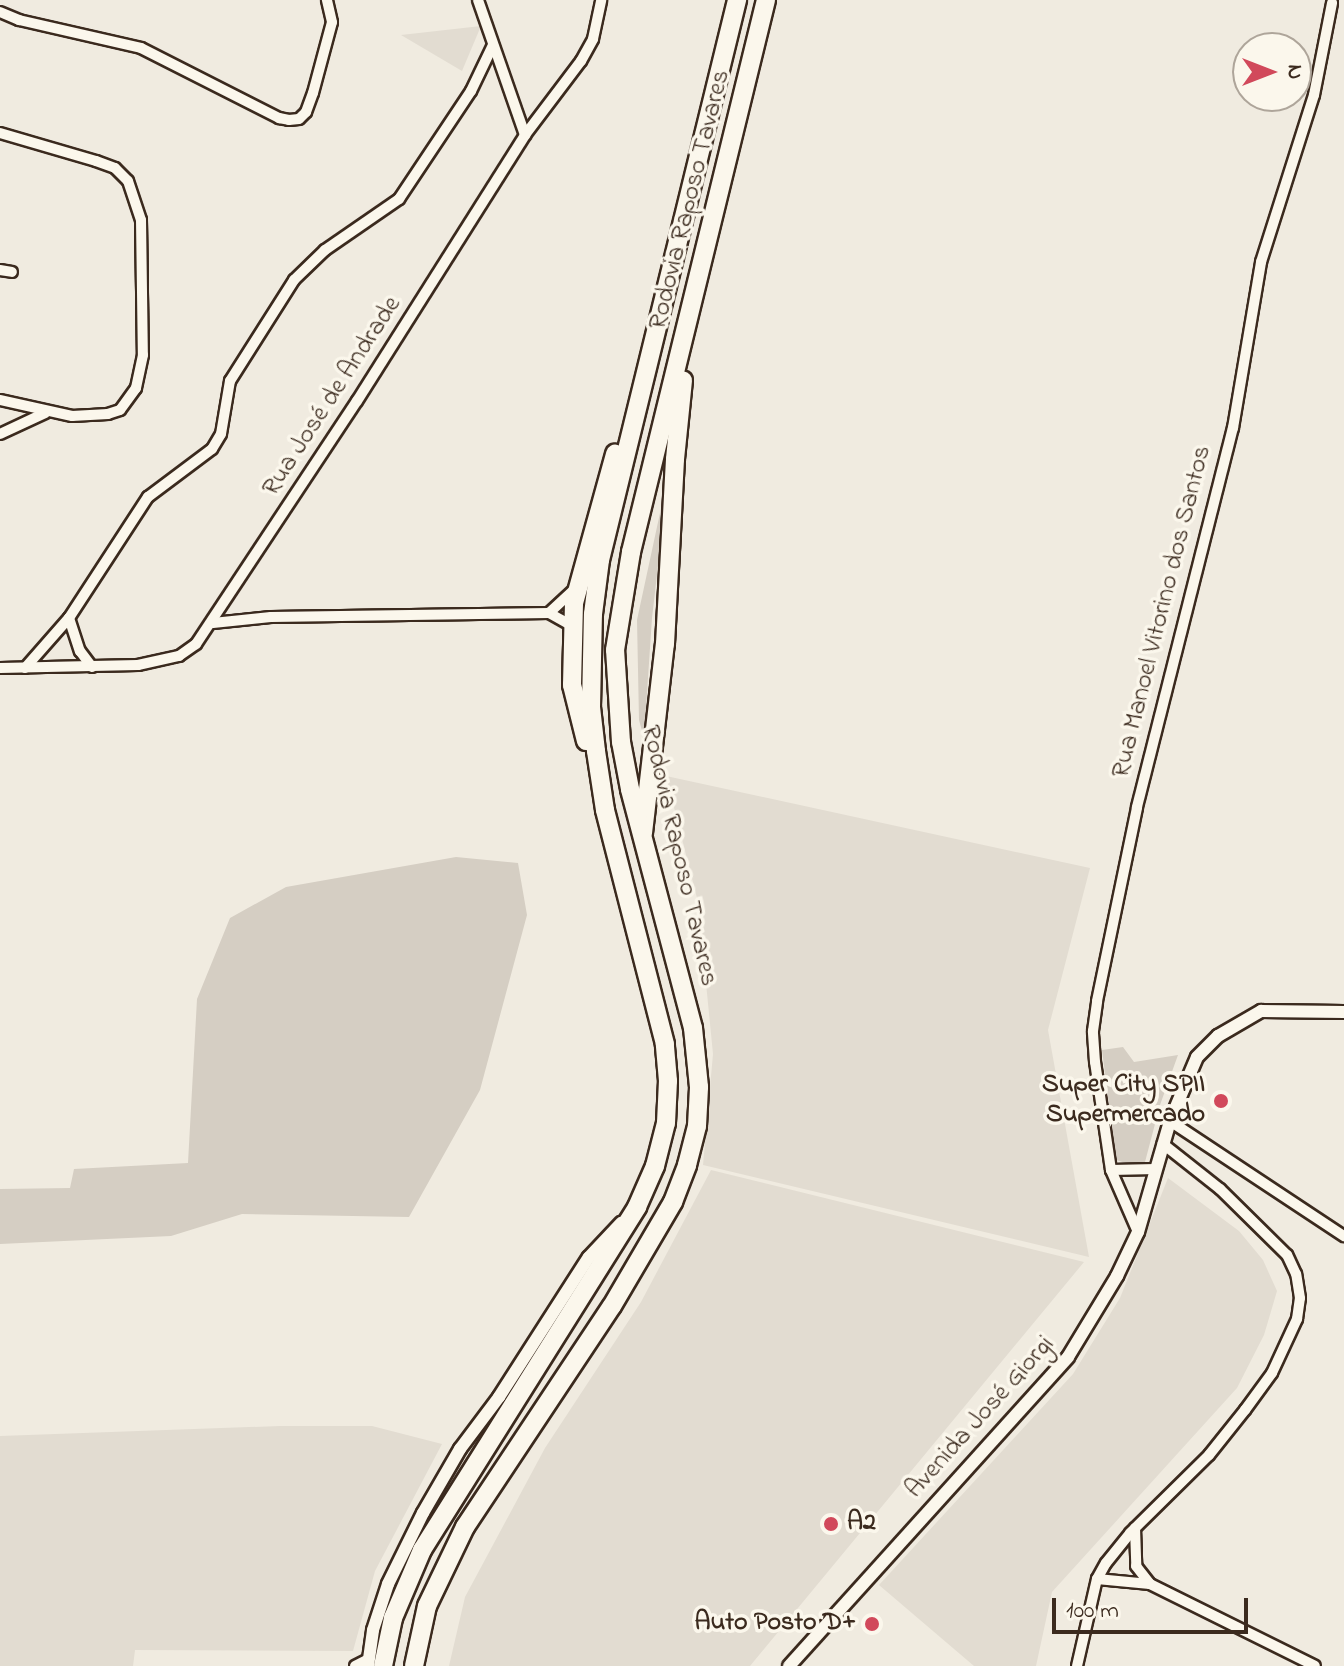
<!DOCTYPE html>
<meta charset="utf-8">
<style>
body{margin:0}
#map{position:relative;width:1344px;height:1666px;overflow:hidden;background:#f0ebe0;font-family:"Indie Flower",sans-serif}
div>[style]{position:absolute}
.built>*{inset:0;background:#e2dcd1}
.green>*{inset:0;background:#d5cec3}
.roads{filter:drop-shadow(2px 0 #3b2a1e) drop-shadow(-2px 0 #3b2a1e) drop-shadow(0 2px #3b2a1e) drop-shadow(0 -2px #3b2a1e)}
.minor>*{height:10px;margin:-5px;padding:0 5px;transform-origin:5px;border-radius:5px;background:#fbf7ec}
.tertiary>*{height:12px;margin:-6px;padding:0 6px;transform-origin:6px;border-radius:6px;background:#fbf7ec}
.motorway>*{height:18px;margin:-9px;padding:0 9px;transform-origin:9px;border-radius:9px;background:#fbf7ec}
.dots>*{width:22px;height:22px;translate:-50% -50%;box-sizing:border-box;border:4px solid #fbf7ec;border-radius:50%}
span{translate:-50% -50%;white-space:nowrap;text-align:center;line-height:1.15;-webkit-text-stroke:7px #fbf7ec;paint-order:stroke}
.street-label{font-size:26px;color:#3b2a1e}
.poi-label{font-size:26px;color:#3b2a1e;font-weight:700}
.right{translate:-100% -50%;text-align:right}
.left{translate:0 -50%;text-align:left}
.north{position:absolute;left:1232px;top:32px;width:80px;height:80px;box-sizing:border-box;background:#fbf7ec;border:2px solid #aea59a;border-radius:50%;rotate:90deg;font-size:22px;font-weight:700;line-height:32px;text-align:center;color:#3b2a1e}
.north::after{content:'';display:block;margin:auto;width:28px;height:36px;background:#d1495b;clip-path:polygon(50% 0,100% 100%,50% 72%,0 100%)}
.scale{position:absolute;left:1052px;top:1598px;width:196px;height:36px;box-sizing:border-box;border:4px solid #3b2a1e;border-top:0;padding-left:10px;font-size:24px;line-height:28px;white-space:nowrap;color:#3b2a1e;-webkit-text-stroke:6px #fbf7ec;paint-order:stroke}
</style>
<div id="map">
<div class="built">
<div style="clip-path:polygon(481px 26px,462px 71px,401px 35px)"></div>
<div style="clip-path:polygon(666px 776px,1090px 868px,1048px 1030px,1089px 1257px,703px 1165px,713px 1054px,698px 902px)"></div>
<div style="clip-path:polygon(711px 1170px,1084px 1262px,750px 1666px,449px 1666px,465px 1597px,545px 1448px,641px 1302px)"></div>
<div style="clip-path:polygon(1168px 1178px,1239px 1231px,1263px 1260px,1277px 1291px,1264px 1335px,1237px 1388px,1052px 1592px,1036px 1666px,974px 1666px,879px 1585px,1073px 1374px,1120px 1298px)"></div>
<div style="clip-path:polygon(280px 1426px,372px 1426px,442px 1444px,375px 1571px,353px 1651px,135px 1650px,133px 1666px,0 1666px,0 1436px)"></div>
</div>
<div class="green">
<div style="clip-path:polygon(669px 471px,652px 618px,644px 738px,639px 720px,637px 620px)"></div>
<div style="clip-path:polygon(456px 857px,518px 863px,527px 915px,480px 1090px,409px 1217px,242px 1214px,171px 1236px,0 1244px,0 1189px,70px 1188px,74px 1169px,188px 1163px,197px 999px,230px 918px,286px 887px)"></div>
<div style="clip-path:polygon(1123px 1047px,1134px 1062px,1178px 1055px,1160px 1105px,1145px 1162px,1139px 1167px,1116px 1160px,1102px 1050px)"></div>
</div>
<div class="roads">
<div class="minor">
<div style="left:478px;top:0;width:143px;rotate:70.8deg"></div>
<div style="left:0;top:12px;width:21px;rotate:23deg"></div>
<div style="left:19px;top:20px;width:125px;rotate:12.9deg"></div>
<div style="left:141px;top:48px;width:155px;rotate:26.9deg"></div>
<div style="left:279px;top:118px;width:10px;rotate:11deg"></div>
<div style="left:289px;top:120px;width:10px;rotate:-6deg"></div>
<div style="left:299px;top:119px;width:10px;rotate:-45deg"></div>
<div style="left:306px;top:112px;width:20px;rotate:-70deg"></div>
<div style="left:313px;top:93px;width:73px;rotate:-75deg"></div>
<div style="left:332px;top:22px;width:23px;rotate:-103deg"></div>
<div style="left:0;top:133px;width:100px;rotate:16.3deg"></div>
<div style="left:96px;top:161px;width:20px;rotate:20deg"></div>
<div style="left:115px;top:168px;width:18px;rotate:45deg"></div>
<div style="left:128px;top:181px;width:41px;rotate:71.6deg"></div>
<div style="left:141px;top:220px;width:135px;rotate:89.2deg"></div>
<div style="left:143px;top:355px;width:34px;rotate:102deg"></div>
<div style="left:136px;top:388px;width:27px;rotate:126deg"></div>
<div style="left:120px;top:410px;width:13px;rotate:162deg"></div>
<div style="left:108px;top:414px;width:36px;rotate:177deg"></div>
<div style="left:72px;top:416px;width:74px;rotate:-167.5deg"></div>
<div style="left:0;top:270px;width:12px;rotate:9deg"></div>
<div style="left:0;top:434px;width:50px;rotate:-25deg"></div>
<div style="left:549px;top:613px;width:34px;rotate:-43deg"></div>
<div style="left:69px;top:618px;width:145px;rotate:-56.9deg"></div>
<div style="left:148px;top:497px;width:80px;rotate:-36.9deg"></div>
<div style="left:212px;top:449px;width:17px;rotate:-59deg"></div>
<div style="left:221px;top:434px;width:54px;rotate:-80.4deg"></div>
<div style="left:230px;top:381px;width:120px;rotate:-57.6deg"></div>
<div style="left:294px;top:280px;width:43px;rotate:-44.1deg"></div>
<div style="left:325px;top:250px;width:90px;rotate:-34.6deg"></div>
<div style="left:399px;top:199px;width:130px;rotate:-56.3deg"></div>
<div style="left:471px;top:91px;width:51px;rotate:-64.4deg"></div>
<div style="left:213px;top:623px;width:58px;rotate:-5.9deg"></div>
<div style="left:271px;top:617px;width:278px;rotate:-0.8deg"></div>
<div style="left:549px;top:613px;width:26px;rotate:29deg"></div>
<div style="left:0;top:668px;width:138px;rotate:-1.2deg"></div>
<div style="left:138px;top:665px;width:42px;rotate:-12.4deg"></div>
<div style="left:179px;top:656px;width:21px;rotate:-35deg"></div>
<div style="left:196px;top:644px;width:291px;rotate:-56.5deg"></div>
<div style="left:357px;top:401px;width:315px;rotate:-57.7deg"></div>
<div style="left:525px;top:135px;width:93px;rotate:-52.9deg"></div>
<div style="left:581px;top:61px;width:25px;rotate:-61deg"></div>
<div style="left:593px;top:39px;width:40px;rotate:-78deg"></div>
<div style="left:25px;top:668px;width:67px;rotate:-48.7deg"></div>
<div style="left:69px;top:618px;width:35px;rotate:72deg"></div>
<div style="left:80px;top:651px;width:20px;rotate:53deg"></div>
<div style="left:1170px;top:1121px;width:209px;rotate:33.5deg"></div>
<div style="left:1111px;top:1170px;width:45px;rotate:-1.3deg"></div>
<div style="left:1138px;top:1232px;width:68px;rotate:-113.5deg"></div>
<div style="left:1111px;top:1170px;width:109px;rotate:-98.4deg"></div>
<div style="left:1095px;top:1062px;width:31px;rotate:-94deg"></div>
<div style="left:1093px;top:1031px;width:30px;rotate:-82deg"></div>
<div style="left:1097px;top:1001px;width:198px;rotate:-78.3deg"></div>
<div style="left:1137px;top:807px;width:391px;rotate:-75.8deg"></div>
<div style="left:1233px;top:428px;width:168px;rotate:-80.4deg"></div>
<div style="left:1261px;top:262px;width:175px;rotate:-72.4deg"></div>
<div style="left:1314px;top:95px;width:94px;rotate:-78.9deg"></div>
<div style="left:1135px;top:1528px;width:38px;rotate:88deg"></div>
<div style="left:1136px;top:1566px;width:23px;rotate:52deg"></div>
<div style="left:1097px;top:1579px;width:53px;rotate:5.4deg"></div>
<div style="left:1150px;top:1584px;width:184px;rotate:26.4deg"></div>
<div style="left:355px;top:1666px;width:16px;rotate:-27deg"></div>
<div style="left:1077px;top:1666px;width:89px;rotate:-77.1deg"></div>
<div style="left:1097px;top:1579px;width:18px;rotate:-61deg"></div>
<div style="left:1106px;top:1563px;width:38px;rotate:-51deg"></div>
<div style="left:1130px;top:1533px;width:111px;rotate:-44.6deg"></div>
<div style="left:1209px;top:1455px;width:58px;rotate:-51.3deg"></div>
<div style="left:1245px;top:1410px;width:46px;rotate:-53.9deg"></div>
<div style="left:1272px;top:1373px;width:60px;rotate:-65.2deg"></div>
<div style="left:1297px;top:1319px;width:21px;rotate:-82deg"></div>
<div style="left:1300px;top:1298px;width:24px;rotate:-99deg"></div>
<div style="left:1296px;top:1274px;width:21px;rotate:-115deg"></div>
<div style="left:1287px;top:1255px;width:94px;rotate:-135.4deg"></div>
<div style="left:1220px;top:1189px;width:73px;rotate:-141.7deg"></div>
</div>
<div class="tertiary">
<div style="left:368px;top:1666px;width:36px;rotate:-82deg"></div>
<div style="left:373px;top:1630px;width:48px;rotate:-71.9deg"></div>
<div style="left:388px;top:1584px;width:79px;rotate:-63.8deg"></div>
<div style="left:423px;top:1513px;width:74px;rotate:-60deg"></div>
<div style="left:460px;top:1449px;width:65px;rotate:-53.1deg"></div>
<div style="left:499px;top:1397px;width:166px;rotate:-57.3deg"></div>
<div style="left:589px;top:1257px;width:47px;rotate:-46.7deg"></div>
<div style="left:789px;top:1666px;width:416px;rotate:-47.9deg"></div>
<div style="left:1068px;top:1357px;width:95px;rotate:-58.8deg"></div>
<div style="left:1117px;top:1276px;width:49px;rotate:-64.5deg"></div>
<div style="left:1138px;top:1232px;width:116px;rotate:-73.9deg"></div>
<div style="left:1170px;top:1121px;width:69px;rotate:-67.1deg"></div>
<div style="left:1197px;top:1057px;width:30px;rotate:-45deg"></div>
<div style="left:1218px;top:1036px;width:50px;rotate:-30.2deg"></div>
<div style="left:1261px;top:1011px;width:83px;rotate:0.7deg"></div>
</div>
<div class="motorway">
<div style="left:586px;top:741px;width:58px;rotate:-104deg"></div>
<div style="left:572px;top:685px;width:82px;rotate:-88.6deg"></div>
<div style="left:574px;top:603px;width:155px;rotate:-74.6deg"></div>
<div style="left:643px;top:833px;width:190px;rotate:-83.4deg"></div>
<div style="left:665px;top:644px;width:185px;rotate:-86.9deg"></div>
<div style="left:675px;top:459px;width:79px;rotate:-84.2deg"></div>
<div style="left:383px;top:1666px;width:49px;rotate:-78.2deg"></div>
<div style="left:393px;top:1618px;width:74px;rotate:-66.9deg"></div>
<div style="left:422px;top:1550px;width:405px;rotate:-57.9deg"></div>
<div style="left:637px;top:1207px;width:45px;rotate:-66.3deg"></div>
<div style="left:655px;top:1166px;width:44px;rotate:-75.7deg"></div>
<div style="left:666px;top:1123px;width:42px;rotate:-87.3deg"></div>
<div style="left:668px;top:1081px;width:37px;rotate:-95deg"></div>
<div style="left:665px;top:1044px;width:242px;rotate:-104.4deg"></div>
<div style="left:605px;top:810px;width:60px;rotate:-98.7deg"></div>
<div style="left:596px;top:751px;width:44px;rotate:-96.5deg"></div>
<div style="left:591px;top:707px;width:93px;rotate:-88.8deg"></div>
<div style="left:593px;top:614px;width:54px;rotate:-82.6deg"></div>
<div style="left:600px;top:560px;width:577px;rotate:-76.25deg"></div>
<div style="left:414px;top:1666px;width:61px;rotate:-77.8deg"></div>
<div style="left:427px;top:1606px;width:88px;rotate:-64.3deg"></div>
<div style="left:465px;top:1527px;width:265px;rotate:-56.4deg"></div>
<div style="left:612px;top:1306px;width:121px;rotate:-59.6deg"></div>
<div style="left:673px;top:1202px;width:40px;rotate:-69deg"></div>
<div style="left:687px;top:1165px;width:40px;rotate:-75.6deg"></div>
<div style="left:697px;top:1126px;width:39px;rotate:-87deg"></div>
<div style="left:699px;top:1087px;width:59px;rotate:-95.8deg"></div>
<div style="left:693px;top:1028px;width:247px;rotate:-104.8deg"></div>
<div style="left:630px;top:789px;width:48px;rotate:-100.8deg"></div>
<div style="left:621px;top:742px;width:92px;rotate:-93.7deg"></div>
<div style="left:615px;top:650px;width:99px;rotate:-80.7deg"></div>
<div style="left:631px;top:552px;width:568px;rotate:-76.26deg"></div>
</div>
</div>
<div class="dots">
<div style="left:1221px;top:1101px;background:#d1495b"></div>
<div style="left:831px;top:1524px;background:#d1495b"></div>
<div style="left:872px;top:1624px;background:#d1495b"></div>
</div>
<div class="street-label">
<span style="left:691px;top:200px;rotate:-76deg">Rodovia Raposo Tavares</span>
<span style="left:333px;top:397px;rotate:-57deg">Rua José de Andrade</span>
<span style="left:1163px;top:612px;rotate:-76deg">Rua Manoel Vitorino dos Santos</span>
<span style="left:678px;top:856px;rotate:77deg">Rodovia Raposo Tavares</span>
<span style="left:981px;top:1418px;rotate:-48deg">Avenida José Giorgi</span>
</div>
<div class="poi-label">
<span class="right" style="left:1205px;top:1101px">Super City SPII<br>Supermercado</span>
<span class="left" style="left:847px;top:1524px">A2</span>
<span class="right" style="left:856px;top:1624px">Auto Posto D+</span>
</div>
<div class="north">N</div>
<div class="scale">100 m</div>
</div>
